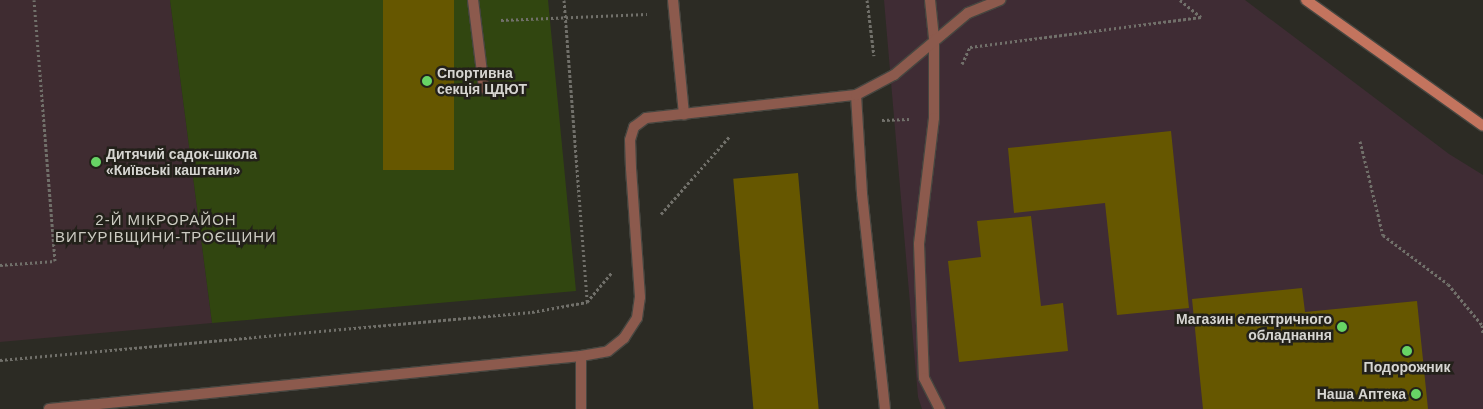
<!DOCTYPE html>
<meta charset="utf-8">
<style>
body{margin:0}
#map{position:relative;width:1483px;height:409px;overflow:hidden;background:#2c2b24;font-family:Helvetica,sans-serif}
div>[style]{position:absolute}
.commercial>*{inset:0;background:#3f2c34}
.education>*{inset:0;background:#3f2c31}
.green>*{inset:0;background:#314610}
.building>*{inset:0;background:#665700;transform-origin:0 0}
.path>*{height:3px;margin-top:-1.5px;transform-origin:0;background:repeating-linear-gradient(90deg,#71706a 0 2.5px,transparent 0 5px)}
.roads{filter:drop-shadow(1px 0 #474640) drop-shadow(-1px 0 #474640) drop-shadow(0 1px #474640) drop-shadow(0 -1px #474640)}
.lane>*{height:10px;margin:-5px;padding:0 5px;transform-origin:5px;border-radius:5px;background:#8c5a4d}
.secondary>*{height:10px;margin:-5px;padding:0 5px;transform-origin:5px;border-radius:5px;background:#c3745e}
.dots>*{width:14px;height:14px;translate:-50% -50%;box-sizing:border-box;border:2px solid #23211a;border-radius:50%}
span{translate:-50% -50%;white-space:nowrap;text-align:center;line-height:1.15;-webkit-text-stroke:5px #23211a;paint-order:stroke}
.poi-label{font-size:14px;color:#d6d5d1;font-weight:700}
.left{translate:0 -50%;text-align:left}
.right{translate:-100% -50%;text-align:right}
.neighbourhood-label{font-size:15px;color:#cccbc2;letter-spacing:1px}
</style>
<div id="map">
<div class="commercial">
<div style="clip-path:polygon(884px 0,1245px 0,1449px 154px,1483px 175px,1483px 409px,922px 409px,918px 397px)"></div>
</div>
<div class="education">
<div style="clip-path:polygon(0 0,170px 0,212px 323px,0 342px)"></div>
</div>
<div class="green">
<div style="clip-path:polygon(170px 0,548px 0,576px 291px,212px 323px)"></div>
</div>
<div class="building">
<div style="left:383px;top:0;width:71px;height:170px"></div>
<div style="clip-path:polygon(1171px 131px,1189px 308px,1117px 315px,1105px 203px,1014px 213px,1008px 148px)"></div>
<div style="left:798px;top:173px;width:237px;height:65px;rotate:85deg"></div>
<div style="clip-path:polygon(1031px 216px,1041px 306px,1063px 303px,1068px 351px,959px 362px,948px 261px,981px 257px,977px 221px)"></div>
<div style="clip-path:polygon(1302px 288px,1305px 312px,1417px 301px,1428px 409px,1203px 409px,1192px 299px)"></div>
</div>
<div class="path">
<div style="left:564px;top:0;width:302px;rotate:85.6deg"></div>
<div style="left:867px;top:0;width:56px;rotate:82.9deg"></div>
<div style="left:1180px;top:0;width:27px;rotate:39deg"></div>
<div style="left:501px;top:20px;width:146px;rotate:-2.4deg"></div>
<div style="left:962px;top:64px;width:19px;rotate:-65deg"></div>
<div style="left:970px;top:47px;width:233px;rotate:-7.4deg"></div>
<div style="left:882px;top:120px;width:27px;rotate:-2deg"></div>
<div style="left:1360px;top:141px;width:97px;rotate:76.3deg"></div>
<div style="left:1383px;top:235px;width:81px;rotate:37deg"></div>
<div style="left:1448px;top:284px;width:53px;rotate:50.3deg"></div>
<div style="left:1482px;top:325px;width:9px;rotate:84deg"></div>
<div style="left:661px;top:214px;width:104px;rotate:-48.5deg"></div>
<div style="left:0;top:265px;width:55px;rotate:-4.2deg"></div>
<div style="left:55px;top:261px;width:262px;rotate:-94.6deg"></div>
<div style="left:0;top:360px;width:534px;rotate:-5.16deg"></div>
<div style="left:532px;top:312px;width:56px;rotate:-10.3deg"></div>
<div style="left:587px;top:302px;width:39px;rotate:-50deg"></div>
</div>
<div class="roads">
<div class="lane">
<div style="left:473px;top:0;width:89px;rotate:82.9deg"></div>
<div style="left:673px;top:0;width:115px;rotate:84.5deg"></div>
<div style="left:930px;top:0;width:39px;rotate:84deg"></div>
<div style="left:934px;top:39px;width:79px;rotate:90deg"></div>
<div style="left:934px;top:118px;width:127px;rotate:96.8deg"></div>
<div style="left:919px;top:244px;width:134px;rotate:87.9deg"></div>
<div style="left:924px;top:378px;width:35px;rotate:63deg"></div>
<div style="left:856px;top:95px;width:99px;rotate:86.5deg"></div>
<div style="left:862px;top:194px;width:216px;rotate:83.9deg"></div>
<div style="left:49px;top:409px;width:535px;rotate:-5.69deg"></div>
<div style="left:581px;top:356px;width:27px;rotate:-10deg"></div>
<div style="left:608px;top:351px;width:21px;rotate:-39deg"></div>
<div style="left:624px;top:338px;width:24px;rotate:-57deg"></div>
<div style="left:637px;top:318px;width:21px;rotate:-82deg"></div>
<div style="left:640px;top:297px;width:129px;rotate:-94deg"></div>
<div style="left:631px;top:168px;width:28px;rotate:-92deg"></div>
<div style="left:630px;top:140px;width:14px;rotate:-73deg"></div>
<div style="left:634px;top:127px;width:15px;rotate:-37deg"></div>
<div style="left:646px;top:118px;width:211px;rotate:-6.3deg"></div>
<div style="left:856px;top:95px;width:43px;rotate:-27.8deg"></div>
<div style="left:894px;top:75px;width:97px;rotate:-40deg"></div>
<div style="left:968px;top:13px;width:35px;rotate:-22deg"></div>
<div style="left:581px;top:409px;width:53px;rotate:-90deg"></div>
</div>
<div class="secondary">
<div style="left:1306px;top:0;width:217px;rotate:35.4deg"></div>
</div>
</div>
<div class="dots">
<div style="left:427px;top:81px;background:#67d465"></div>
<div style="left:96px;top:162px;background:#67d465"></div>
<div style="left:1342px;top:327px;background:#67d465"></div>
<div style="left:1407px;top:351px;background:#67d465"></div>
<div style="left:1416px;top:394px;background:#67d465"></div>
</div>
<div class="poi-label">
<span class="left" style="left:437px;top:81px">Спортивна<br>секція ЦДЮТ</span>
<span class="left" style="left:106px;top:162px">Дитячий садок-школа<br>«Київські каштани»</span>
<span class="right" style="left:1332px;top:327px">Магазин електричного<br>обладнання</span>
<span style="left:1407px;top:367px">Подорожник</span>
<span class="right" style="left:1406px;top:394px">Наша Аптека</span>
</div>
<div class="neighbourhood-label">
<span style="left:166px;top:228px">2-Й МІКРОРАЙОН<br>ВИГУРІВЩИНИ-ТРОЄЩИНИ</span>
</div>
</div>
